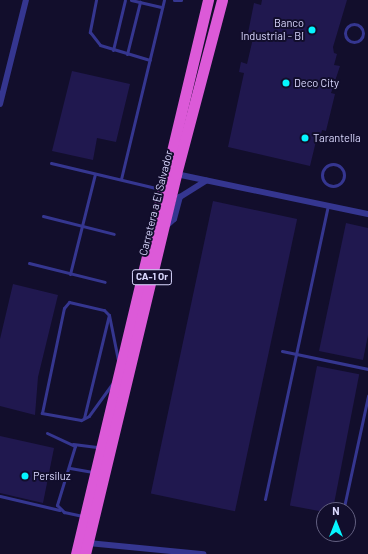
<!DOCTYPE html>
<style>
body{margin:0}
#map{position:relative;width:368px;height:554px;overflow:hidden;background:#120e2c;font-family:Barlow,sans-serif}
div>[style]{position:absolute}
.building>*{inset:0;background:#20184f;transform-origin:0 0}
.service>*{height:3px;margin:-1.5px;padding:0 1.5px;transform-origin:1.5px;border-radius:1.5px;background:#353690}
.service>.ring{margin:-1.5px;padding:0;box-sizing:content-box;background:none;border:3px solid #353690;border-radius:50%}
.minor>*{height:6px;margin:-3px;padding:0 3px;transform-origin:3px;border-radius:3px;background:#353690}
.trunk>*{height:11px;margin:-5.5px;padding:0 5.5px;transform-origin:5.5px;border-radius:5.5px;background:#dc5ad8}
.dots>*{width:11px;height:11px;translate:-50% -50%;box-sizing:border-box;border:2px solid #120e2c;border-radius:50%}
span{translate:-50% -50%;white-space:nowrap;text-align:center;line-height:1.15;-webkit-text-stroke:4px #120e2c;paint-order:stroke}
.shield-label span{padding:1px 3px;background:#120e2c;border:1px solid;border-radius:3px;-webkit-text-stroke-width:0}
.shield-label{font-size:10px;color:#dbd9ff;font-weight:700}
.poi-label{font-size:11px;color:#dbd9ff}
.right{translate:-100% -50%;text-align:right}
.left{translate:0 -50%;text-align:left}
.street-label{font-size:11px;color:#dbd9ff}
.north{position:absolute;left:316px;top:502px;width:40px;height:40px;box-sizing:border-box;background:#120e2c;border:1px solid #625f80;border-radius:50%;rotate:0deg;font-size:11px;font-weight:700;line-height:16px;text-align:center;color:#dbd9ff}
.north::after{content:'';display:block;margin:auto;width:14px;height:18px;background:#05f5ff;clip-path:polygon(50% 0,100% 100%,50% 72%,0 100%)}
</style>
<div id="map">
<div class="building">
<div style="clip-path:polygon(262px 0,347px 0,333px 47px,334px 53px,337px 54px,334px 65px,340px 66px,331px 93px,335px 94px,326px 131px,322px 130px,320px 138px,317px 137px,310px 166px,228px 147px,244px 73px,239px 72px,241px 62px,247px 64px,254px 34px,248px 33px,254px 3px,261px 5px)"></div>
<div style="clip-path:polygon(72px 71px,130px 84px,116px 142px,97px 138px,93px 160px,52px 151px)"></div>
<div style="left:213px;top:201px;width:86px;height:299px;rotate:12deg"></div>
<div style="clip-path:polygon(346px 223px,368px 228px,368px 335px,363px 360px,319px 351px)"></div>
<div style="clip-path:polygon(13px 284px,58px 295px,38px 377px,35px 415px,0 406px,0 339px)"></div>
<div style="left:317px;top:366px;width:43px;height:142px;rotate:11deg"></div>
<div style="clip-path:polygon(0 436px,54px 448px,43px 503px,0 493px)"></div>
</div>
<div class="service">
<div style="left:96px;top:0;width:33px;rotate:101deg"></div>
<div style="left:90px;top:32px;width:16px;rotate:52deg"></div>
<div style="left:100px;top:45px;width:52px;rotate:16.7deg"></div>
<div style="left:131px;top:0;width:32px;rotate:13deg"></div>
<div style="left:174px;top:0;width:7px"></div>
<div class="ring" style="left:345px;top:24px;width:15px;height:15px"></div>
<div style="left:113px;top:50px;width:51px;rotate:-76.5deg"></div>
<div style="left:127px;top:54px;width:54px;rotate:-76deg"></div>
<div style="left:51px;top:163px;width:112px;rotate:13.4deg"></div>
<div class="ring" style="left:322px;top:164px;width:19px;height:19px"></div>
<div style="left:121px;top:179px;width:184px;rotate:-76.5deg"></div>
<div style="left:43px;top:216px;width:73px;rotate:14.2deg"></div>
<div style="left:29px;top:263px;width:78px;rotate:14deg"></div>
<div style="left:70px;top:274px;width:103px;rotate:-76deg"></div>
<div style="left:282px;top:351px;width:88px;rotate:11.8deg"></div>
<div style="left:112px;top:384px;width:39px;rotate:126deg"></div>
<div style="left:89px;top:416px;width:9px;rotate:153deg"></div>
<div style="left:81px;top:420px;width:40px;rotate:-170deg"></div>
<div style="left:42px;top:413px;width:107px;rotate:-78.2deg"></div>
<div style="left:64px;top:308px;width:8px;rotate:-50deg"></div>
<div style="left:69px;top:302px;width:36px;rotate:13deg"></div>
<div style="left:104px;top:310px;width:7px;rotate:45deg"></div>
<div style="left:109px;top:315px;width:46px;rotate:78.7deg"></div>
<div style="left:84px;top:418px;width:106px;rotate:-76.4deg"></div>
<div style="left:47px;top:433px;width:31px;rotate:25deg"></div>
<div style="left:75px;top:446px;width:62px;rotate:107deg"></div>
<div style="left:57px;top:505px;width:10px;rotate:45deg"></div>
<div style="left:64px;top:512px;width:19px;rotate:12deg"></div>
<div style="left:73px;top:444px;width:26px;rotate:7deg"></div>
<div style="left:70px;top:468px;width:23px;rotate:10deg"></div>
<div style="left:0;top:496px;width:61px;rotate:13.3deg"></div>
<div style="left:265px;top:499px;width:300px;rotate:-77.9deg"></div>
<div style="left:344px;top:507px;width:114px;rotate:-77.8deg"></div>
</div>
<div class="minor">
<div style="left:0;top:104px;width:107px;rotate:-76deg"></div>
<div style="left:176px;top:174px;width:196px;rotate:11.8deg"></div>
<div style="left:165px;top:227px;width:12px;rotate:-42deg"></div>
<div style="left:174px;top:219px;width:23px;rotate:-75deg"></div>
<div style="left:180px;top:197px;width:31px;rotate:-32deg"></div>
<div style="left:88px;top:543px;width:116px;rotate:5.5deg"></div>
</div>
<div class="trunk">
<div style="left:76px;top:554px;width:570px;rotate:-76.6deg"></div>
<div style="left:85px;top:554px;width:391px;rotate:-76.5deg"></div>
<div style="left:176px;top:174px;width:180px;rotate:-75.2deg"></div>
</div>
<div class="dots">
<div style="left:312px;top:30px;background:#05f5ff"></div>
<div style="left:286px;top:83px;background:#05f5ff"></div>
<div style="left:305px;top:138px;background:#05f5ff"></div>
<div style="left:25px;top:476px;background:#05f5ff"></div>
</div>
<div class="shield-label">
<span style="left:152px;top:277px">CA-1 Or</span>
</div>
<div class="poi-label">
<span class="right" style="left:304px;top:30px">Banco<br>Industrial - BI</span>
<span class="left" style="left:294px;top:83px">Deco City</span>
<span class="left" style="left:313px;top:138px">Tarantella</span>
<span class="left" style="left:33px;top:476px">Persiluz</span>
</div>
<div class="street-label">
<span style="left:156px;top:203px;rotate:-76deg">Carretera a El Salvador</span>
</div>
<div class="north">N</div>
</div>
